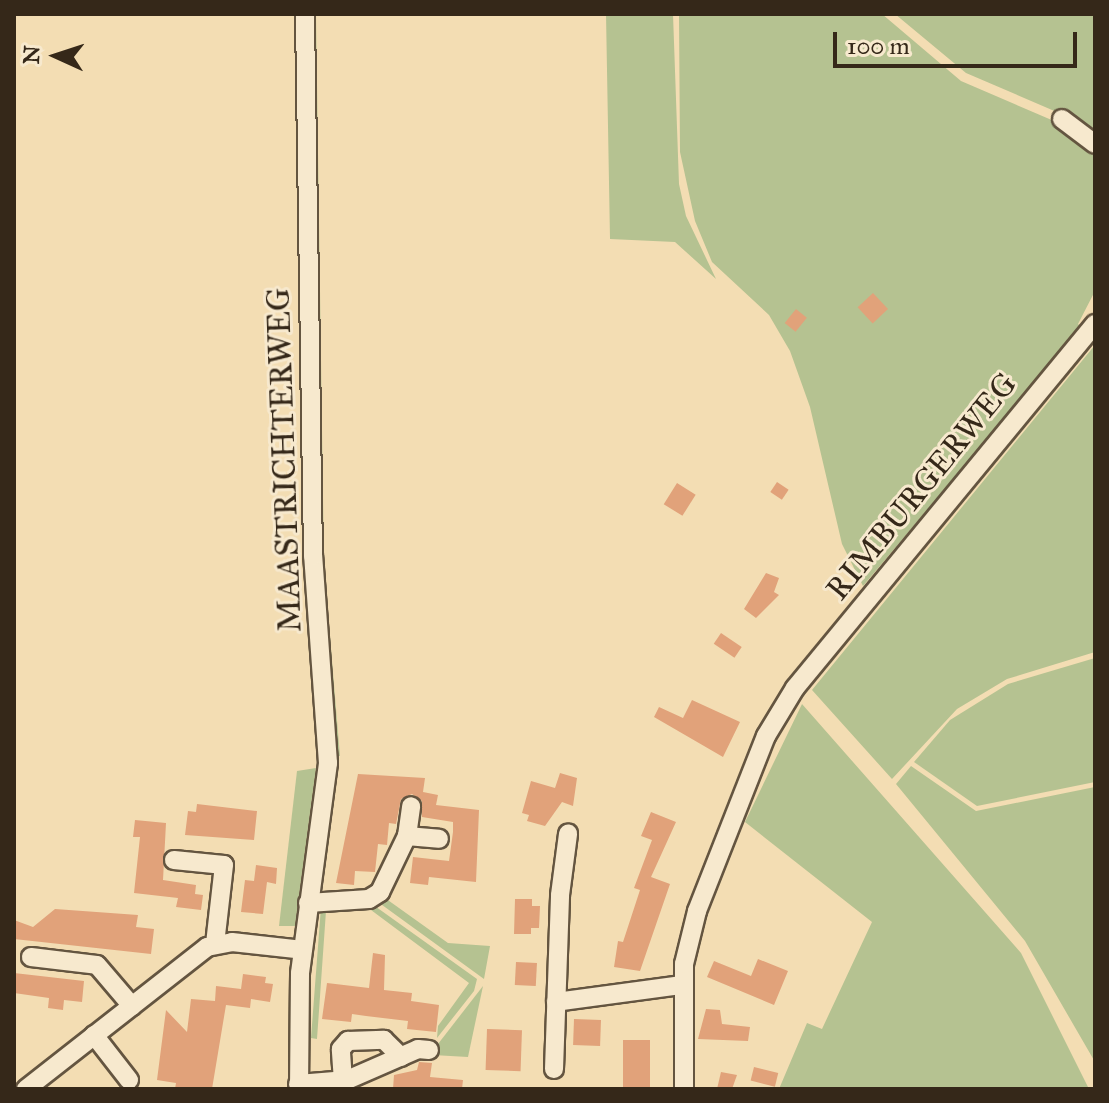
<!DOCTYPE html>
<style>
body{margin:0}
#map{position:relative;width:1109px;height:1103px;overflow:hidden;background:#f3ddb3;font-family:"IM FELL Great Primer",serif}
div>[style]{position:absolute}
.green>*{inset:0;background:#b5c291}
.building>*{inset:0;background:#e1a27a;transform-origin:0 0}
.roads{filter:drop-shadow(2px 0 #645540) drop-shadow(-2px 0 #645540) drop-shadow(0 2px #645540) drop-shadow(0 -2px #645540)}
.minor>*{height:18px;margin:-9px;padding:0 9px;transform-origin:9px;border-radius:9px;background:#f7e9ce}
span{translate:-50% -50%;white-space:nowrap;text-align:center;line-height:1.15;-webkit-text-stroke:6px #f7e9ce;paint-order:stroke}
.street-label{font-size:32px;color:#352819}
.frame{position:absolute;inset:0;border:16px solid #352819;pointer-events:none}
.north{position:absolute;left:16px;top:16px;width:80px;height:80px;-webkit-text-stroke:6px #f7e9ce;paint-order:stroke;rotate:273deg;font-size:22px;font-weight:700;line-height:32px;text-align:center;color:#352819}
.north::after{content:'';display:block;margin:auto;width:28px;height:36px;background:#352819;clip-path:polygon(50% 0,100% 100%,50% 72%,0 100%)}
.scale{position:absolute;left:833px;top:32px;width:244px;height:36px;box-sizing:border-box;border:4px solid #352819;border-top:0;padding-left:10px;font-size:24px;line-height:28px;white-space:nowrap;color:#352819;-webkit-text-stroke:6px #f7e9ce;paint-order:stroke}
</style>
<div id="map">
<div class="green">
<div style="clip-path:polygon(311px 14px,316px 14px,324px 565px,340px 756px,334px 756px,321px 551px)"></div>
<div style="clip-path:polygon(606px 14px,673px 14px,679px 184px,686px 216px,716px 279px,675px 242px,610px 239px)"></div>
<div style="clip-path:polygon(679px 14px,882px 14px,961px 81px,1054px 121px,1095px 150px,1095px 291px,1078px 324px,1081px 327px,863px 586px,842px 544px,810px 407px,790px 351px,769px 315px,712px 262px,695px 221px,680px 152px)"></div>
<div style="clip-path:polygon(895px 14px,1095px 14px,1095px 136px,1073px 119px,966px 73px)"></div>
<div style="clip-path:polygon(1095px 345px,1095px 652px,1007px 679px,957px 709px,892px 779px,812px 690px)"></div>
<div style="clip-path:polygon(1095px 658px,1095px 782px,977px 806px,914px 762px,950px 720px,1008px 684px)"></div>
<div style="clip-path:polygon(802px 704px,1021px 953px,1089px 1089px,779px 1089px,807px 1023px,822px 1029px,872px 922px,745px 822px)"></div>
<div style="clip-path:polygon(911px 766px,976px 811px,1095px 787px,1095px 1062px,1025px 941px,896px 784px)"></div>
<div style="clip-path:polygon(316px 768px,295px 926px,279px 926px,297px 771px)"></div>
<div style="clip-path:polygon(385px 898px,448px 943px,490px 946px,484px 979px,378px 902px)"></div>
<div style="clip-path:polygon(372px 904px,477px 979px,474px 991px,437px 1038px,438px 1026px,469px 983px,371px 910px,326px 911px,317px 1039px,311px 1038px,321px 907px)"></div>
<div style="clip-path:polygon(483px 986px,468px 1057px,433px 1055px,438px 1044px)"></div>
</div>
<div class="building">
<div style="left:873px;top:293px;width:22px;height:21px;rotate:47deg"></div>
<div style="left:796px;top:309px;width:14px;height:18px;rotate:39deg"></div>
<div style="left:777px;top:482px;width:14px;height:12px;rotate:34deg"></div>
<div style="left:677px;top:483px;width:22px;height:25px;rotate:32deg"></div>
<div style="clip-path:polygon(766px 573px,779px 578px,774px 592px,779px 595px,756px 618px,744px 609px)"></div>
<div style="left:721px;top:633px;width:25px;height:13px;rotate:34deg"></div>
<div style="clip-path:polygon(692px 700px,740px 722px,723px 757px,654px 717px,659px 707px,683px 718px)"></div>
<div style="clip-path:polygon(560px 773px,577px 778px,573px 806px,562px 802px,545px 826px,527px 821px,529px 815px,522px 813px,531px 781px,555px 788px)"></div>
<div style="clip-path:polygon(358px 774px,425px 778px,423px 792px,438px 795px,436px 805px,479px 810px,476px 882px,429px 877px,428px 885px,410px 883px,413px 857px,449px 861px,453px 832px,453px 822px,422px 817px,422px 801px,412px 794px,401px 799px,396px 824px,389px 823px,387px 845px,378px 844px,375px 872px,355px 871px,354px 885px,336px 883px)"></div>
<div style="clip-path:polygon(197px 804px,257px 811px,254px 840px,185px 835px,188px 811px,196px 812px)"></div>
<div style="clip-path:polygon(651px 812px,676px 822px,651px 877px,670px 884px,640px 971px,614px 967px,618px 941px,623px 942px,640px 890px,634px 888px,652px 840px,641px 836px)"></div>
<div style="clip-path:polygon(135px 820px,166px 823px,163px 880px,196px 885px,195px 894px,203px 895px,201px 910px,176px 907px,178px 898px,134px 893px,140px 837px,133px 837px)"></div>
<div style="clip-path:polygon(256px 865px,277px 868px,276px 884px,267px 882px,263px 914px,241px 912px,245px 880px,254px 881px)"></div>
<div style="clip-path:polygon(515px 899px,532px 899px,532px 906px,540px 906px,539px 928px,531px 928px,531px 934px,514px 934px)"></div>
<div style="clip-path:polygon(55px 909px,138px 915px,136px 927px,154px 929px,151px 954px,14px 939px,14px 920px,33px 927px)"></div>
<div style="clip-path:polygon(373px 953px,385px 955px,384px 990px,412px 993px,411px 1001px,439px 1005px,436px 1032px,407px 1029px,408px 1021px,366px 1016px,352px 1014px,351px 1022px,322px 1019px,327px 983px,369px 988px)"></div>
<div style="clip-path:polygon(758px 959px,788px 971px,774px 1005px,707px 977px,714px 961px,751px 976px)"></div>
<div style="left:516px;top:962px;width:21px;height:23px;rotate:3deg"></div>
<div style="clip-path:polygon(14px 973px,84px 981px,82px 1002px,64px 1000px,63px 1010px,48px 1008px,49px 998px,14px 993px)"></div>
<div style="clip-path:polygon(243px 974px,266px 977px,265px 983px,273px 984px,270px 1002px,251px 999px,250px 1008px,226px 1005px,212px 1089px,175px 1089px,176px 1083px,157px 1080px,166px 1010px,187px 1032px,191px 999px,215px 1001px,216px 986px,241px 989px)"></div>
<div style="clip-path:polygon(706px 1009px,720px 1010px,722px 1024px,750px 1027px,748px 1041px,698px 1039px)"></div>
<div style="left:574px;top:1019px;width:27px;height:26px;rotate:2deg"></div>
<div style="left:487px;top:1029px;width:35px;height:41px;rotate:2deg"></div>
<div style="left:623px;top:1040px;width:27px;height:49px"></div>
<div style="clip-path:polygon(419px 1062px,432px 1063px,430px 1077px,463px 1080px,462px 1089px,393px 1089px,394px 1075px,417px 1070px)"></div>
<div style="left:754px;top:1067px;width:25px;height:14px;rotate:14deg"></div>
<div style="clip-path:polygon(721px 1072px,737px 1075px,732px 1089px,717px 1089px)"></div>
</div>
<div class="roads">
<div class="minor">
<div style="left:1062px;top:119px;width:41px;rotate:37.1deg"></div>
<div style="left:407px;top:836px;width:32px;rotate:5deg"></div>
<div style="left:174px;top:860px;width:50px;rotate:5.7deg"></div>
<div style="left:224px;top:865px;width:80px;rotate:96.5deg"></div>
<div style="left:308px;top:903px;width:61px;rotate:-3.8deg"></div>
<div style="left:369px;top:899px;width:13px;rotate:-32deg"></div>
<div style="left:380px;top:892px;width:62px;rotate:-64.3deg"></div>
<div style="left:407px;top:836px;width:30px;rotate:-82deg"></div>
<div style="left:31px;top:957px;width:66px;rotate:6.9deg"></div>
<div style="left:97px;top:965px;width:54px;rotate:49.5deg"></div>
<div style="left:556px;top:1002px;width:126px;rotate:-7.7deg"></div>
<div style="left:94px;top:1035px;width:57px;rotate:52.1deg"></div>
<div style="left:554px;top:1069px;width:174px;rotate:-88deg"></div>
<div style="left:560px;top:895px;width:62px;rotate:-82.5deg"></div>
<div style="left:343px;top:1081px;width:32px;rotate:-94deg"></div>
<div style="left:341px;top:1049px;width:11px;rotate:-49deg"></div>
<div style="left:348px;top:1041px;width:36px;rotate:-2deg"></div>
<div style="left:384px;top:1040px;width:24px;rotate:45deg"></div>
<div style="left:298px;top:1084px;width:49px;rotate:-4.7deg"></div>
<div style="left:347px;top:1080px;width:77px;rotate:-23.6deg"></div>
<div style="left:418px;top:1049px;width:11px;rotate:5deg"></div>
<div style="left:26px;top:1089px;width:230px;rotate:-38.1deg"></div>
<div style="left:207px;top:947px;width:25px;rotate:-11deg"></div>
<div style="left:232px;top:942px;width:71px;rotate:6.4deg"></div>
<div style="left:299px;top:1089px;width:116px;rotate:-89.5deg"></div>
<div style="left:300px;top:973px;width:212px;rotate:-82.4deg"></div>
<div style="left:328px;top:763px;width:208px;rotate:-94.1deg"></div>
<div style="left:313px;top:556px;width:542px;rotate:-90.85deg"></div>
<div style="left:684px;top:1089px;width:125px;rotate:-90deg"></div>
<div style="left:684px;top:964px;width:55px;rotate:-76.2deg"></div>
<div style="left:697px;top:911px;width:188px;rotate:-68.5deg"></div>
<div style="left:766px;top:736px;width:56px;rotate:-58.9deg"></div>
<div style="left:795px;top:688px;width:472px;rotate:-50.5deg"></div>
</div>
</div>
<div class="street-label">
<span style="left:285px;top:460px;rotate:-92deg">MAASTRICHTERWEG</span>
<span style="left:922px;top:487px;rotate:-51deg">RIMBURGERWEG</span>
</div>
<div class="frame"></div>
<div class="north">N</div>
<div class="scale">100 m</div>
</div>
